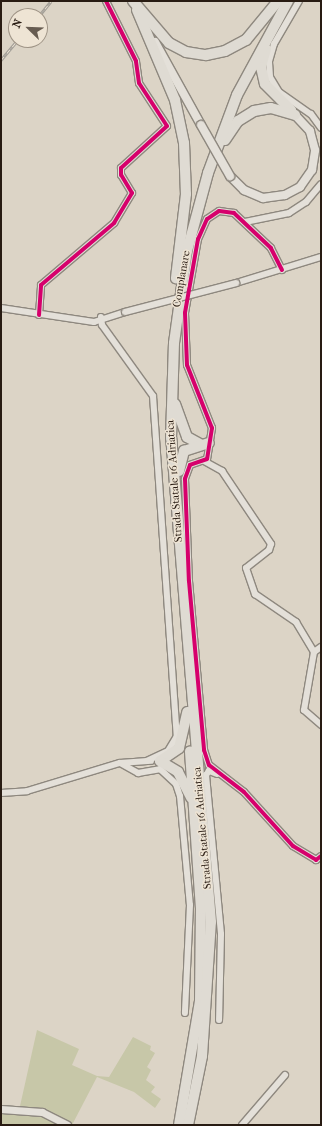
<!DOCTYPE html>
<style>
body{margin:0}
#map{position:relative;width:322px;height:1126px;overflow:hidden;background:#dcd4c6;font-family:"IM FELL French Canon",serif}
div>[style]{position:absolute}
.green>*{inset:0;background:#c7c7a8}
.roads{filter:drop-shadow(1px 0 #8e887f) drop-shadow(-1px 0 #8e887f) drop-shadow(0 1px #8e887f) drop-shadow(0 -1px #8e887f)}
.minor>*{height:6px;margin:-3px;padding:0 3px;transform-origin:3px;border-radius:3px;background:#e4e0d9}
.tertiary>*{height:7px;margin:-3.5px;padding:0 3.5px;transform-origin:3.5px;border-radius:3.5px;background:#e4e0d9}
.secondary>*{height:8px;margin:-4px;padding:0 4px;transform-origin:4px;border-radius:4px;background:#e4e0d9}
.trunk>*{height:10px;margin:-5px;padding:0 5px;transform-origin:5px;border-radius:5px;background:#dfdbd3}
.rail>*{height:3px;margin-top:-1.5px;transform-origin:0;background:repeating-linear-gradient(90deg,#eee4d4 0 4.5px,#a19d96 0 9px);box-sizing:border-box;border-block:1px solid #a19d96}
.bridges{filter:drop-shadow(1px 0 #8e887f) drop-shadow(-1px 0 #8e887f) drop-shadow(0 1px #8e887f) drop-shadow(0 -1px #8e887f)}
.minor-bridge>*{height:6px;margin:-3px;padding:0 3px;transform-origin:3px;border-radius:3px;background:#e4e0d9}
.secondary-bridge>*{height:8px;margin:-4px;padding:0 4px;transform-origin:4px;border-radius:4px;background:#e4e0d9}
.cycleway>*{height:4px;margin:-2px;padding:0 2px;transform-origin:2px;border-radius:2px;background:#d6006c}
span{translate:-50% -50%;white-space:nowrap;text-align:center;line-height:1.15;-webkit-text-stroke:3px #eee4d4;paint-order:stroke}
.street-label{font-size:11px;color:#281b12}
.frame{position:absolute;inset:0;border:2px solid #281b12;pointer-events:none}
.north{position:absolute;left:8px;top:8px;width:40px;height:40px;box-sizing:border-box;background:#eee4d4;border:1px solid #9f9486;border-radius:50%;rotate:293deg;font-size:11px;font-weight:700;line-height:16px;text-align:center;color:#281b12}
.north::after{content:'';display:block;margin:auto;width:14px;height:18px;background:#675c51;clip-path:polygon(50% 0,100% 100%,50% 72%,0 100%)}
</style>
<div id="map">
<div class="green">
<div style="clip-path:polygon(37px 1030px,79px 1049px,72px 1065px,97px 1076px,109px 1077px,133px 1037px,151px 1046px,150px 1050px,155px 1053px,147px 1067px,151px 1070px,146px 1080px,155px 1087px,151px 1092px,161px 1099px,155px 1108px,134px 1092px,97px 1077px,72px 1125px,1px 1125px,1px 1113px,18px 1115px)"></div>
</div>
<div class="roads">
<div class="minor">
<div style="left:299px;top:1px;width:50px;rotate:120.2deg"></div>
<div style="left:274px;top:44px;width:19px;rotate:106deg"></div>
<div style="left:269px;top:62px;width:15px;rotate:86deg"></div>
<div style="left:270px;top:77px;width:17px;rotate:59deg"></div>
<div style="left:279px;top:92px;width:39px;rotate:35deg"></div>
<div style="left:311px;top:114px;width:17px;rotate:54deg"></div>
<div style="left:245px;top:222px;width:45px;rotate:-11.6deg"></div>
<div style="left:289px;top:213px;width:20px;rotate:-33deg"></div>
<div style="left:306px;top:202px;width:23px;rotate:-50deg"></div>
<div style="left:282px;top:270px;width:25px;rotate:-117deg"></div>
<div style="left:271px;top:248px;width:51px;rotate:-136.6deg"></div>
<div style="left:234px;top:213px;width:15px;rotate:-172deg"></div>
<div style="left:219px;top:211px;width:14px;rotate:146deg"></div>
<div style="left:207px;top:219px;width:22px;rotate:114deg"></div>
<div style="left:198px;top:239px;width:75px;rotate:100deg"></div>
<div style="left:185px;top:313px;width:52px;rotate:87.8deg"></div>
<div style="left:187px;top:365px;width:68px;rotate:68.4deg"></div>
<div style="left:212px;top:428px;width:31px;rotate:99deg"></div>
<div style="left:207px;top:459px;width:18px;rotate:161deg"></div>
<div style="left:190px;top:465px;width:15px;rotate:110deg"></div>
<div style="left:185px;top:479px;width:102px;rotate:87.8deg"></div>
<div style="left:189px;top:581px;width:170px;rotate:84.9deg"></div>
<div style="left:204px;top:750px;width:16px;rotate:72deg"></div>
<div style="left:209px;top:765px;width:44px;rotate:37.6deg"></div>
<div style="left:244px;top:792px;width:73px;rotate:47.8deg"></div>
<div style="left:293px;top:846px;width:27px;rotate:31deg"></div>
<div style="left:316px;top:860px;width:6px;rotate:-39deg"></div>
<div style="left:236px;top:283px;width:89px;rotate:-17deg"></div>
<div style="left:1px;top:308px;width:94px;rotate:8.6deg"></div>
<div style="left:94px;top:322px;width:33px;rotate:-18deg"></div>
<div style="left:39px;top:315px;width:30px;rotate:-86deg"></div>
<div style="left:41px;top:285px;width:96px;rotate:-40.3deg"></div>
<div style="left:114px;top:223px;width:35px;rotate:-59deg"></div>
<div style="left:132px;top:193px;width:21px;rotate:-121deg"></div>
<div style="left:121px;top:175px;width:7px;rotate:-90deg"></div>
<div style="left:121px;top:168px;width:62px;rotate:-42.4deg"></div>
<div style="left:167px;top:126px;width:51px;rotate:-123.1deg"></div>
<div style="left:139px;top:83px;width:22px;rotate:-98deg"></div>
<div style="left:136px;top:61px;width:67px;rotate:-116.6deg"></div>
<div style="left:101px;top:317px;width:8px;rotate:83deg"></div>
<div style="left:102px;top:325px;width:87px;rotate:54.3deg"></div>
<div style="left:153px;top:396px;width:341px;rotate:86deg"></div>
<div style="left:177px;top:736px;width:17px;rotate:121deg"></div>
<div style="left:168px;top:751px;width:23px;rotate:155deg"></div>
<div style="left:204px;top:461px;width:21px;rotate:29deg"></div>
<div style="left:222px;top:471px;width:88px;rotate:56.1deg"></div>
<div style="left:271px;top:544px;width:6px;rotate:108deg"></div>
<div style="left:269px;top:550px;width:29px;rotate:142deg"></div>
<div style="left:246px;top:568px;width:28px;rotate:71deg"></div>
<div style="left:255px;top:594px;width:50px;rotate:34.3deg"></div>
<div style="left:296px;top:622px;width:35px;rotate:59deg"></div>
<div style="left:314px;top:652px;width:59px;rotate:99.8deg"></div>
<div style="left:304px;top:710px;width:23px;rotate:41deg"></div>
<div style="left:314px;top:652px;width:9px;rotate:-36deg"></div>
<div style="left:120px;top:763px;width:21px;rotate:29deg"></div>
<div style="left:138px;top:773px;width:22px;rotate:-10deg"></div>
<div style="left:160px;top:769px;width:22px;rotate:43deg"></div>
<div style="left:176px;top:784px;width:13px;rotate:72deg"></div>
<div style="left:180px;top:796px;width:109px;rotate:84.8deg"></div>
<div style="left:190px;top:905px;width:108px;rotate:92.7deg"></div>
<div style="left:217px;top:774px;width:9px;rotate:-159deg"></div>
<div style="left:209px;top:771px;width:5px;rotate:127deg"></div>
<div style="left:206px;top:775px;width:160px;rotate:84.6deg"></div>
<div style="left:221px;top:934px;width:86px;rotate:91.3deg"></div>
<div style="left:1px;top:793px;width:26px;rotate:-4deg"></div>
<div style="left:27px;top:791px;width:97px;rotate:-16.8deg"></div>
<div style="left:120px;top:763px;width:31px;rotate:-4deg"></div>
<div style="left:242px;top:1125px;width:66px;rotate:-49.3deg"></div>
</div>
<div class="tertiary">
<div style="left:1px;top:1109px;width:41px;rotate:4.2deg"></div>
<div style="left:42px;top:1112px;width:28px;rotate:27deg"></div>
</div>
<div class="secondary">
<div style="left:155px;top:42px;width:95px;rotate:61deg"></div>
<div style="left:230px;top:176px;width:20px;rotate:45deg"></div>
<div style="left:244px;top:190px;width:21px;rotate:23deg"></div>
<div style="left:263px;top:198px;width:22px;rotate:-8deg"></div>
<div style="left:285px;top:195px;width:17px;rotate:-28deg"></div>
<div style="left:300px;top:187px;width:21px;rotate:-55deg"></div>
<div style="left:312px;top:170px;width:20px;rotate:-81deg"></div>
<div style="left:315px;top:150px;width:20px;rotate:-105deg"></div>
<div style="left:310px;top:131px;width:22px;rotate:-133deg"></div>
</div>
<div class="trunk">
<div style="left:133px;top:1px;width:55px;rotate:49.4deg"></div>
<div style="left:169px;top:43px;width:19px;rotate:28deg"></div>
<div style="left:186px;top:52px;width:20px;rotate:9deg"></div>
<div style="left:206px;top:55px;width:19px;rotate:-12deg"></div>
<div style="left:225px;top:51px;width:24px;rotate:-28deg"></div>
<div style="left:246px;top:40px;width:50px;rotate:-50.6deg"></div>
<div style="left:137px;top:10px;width:98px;rotate:67.1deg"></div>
<div style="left:175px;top:100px;width:44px;rotate:78.2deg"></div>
<div style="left:184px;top:143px;width:51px;rotate:87.8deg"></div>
<div style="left:186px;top:194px;width:85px;rotate:96.8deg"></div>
<div style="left:266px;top:49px;width:19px;rotate:106deg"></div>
<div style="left:261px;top:67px;width:17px;rotate:77deg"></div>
<div style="left:265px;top:84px;width:37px;rotate:45deg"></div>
<div style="left:225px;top:140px;width:23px;rotate:-56deg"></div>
<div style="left:238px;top:121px;width:19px;rotate:-32deg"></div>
<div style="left:254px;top:111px;width:17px;rotate:-10deg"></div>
<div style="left:271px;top:108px;width:25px;rotate:16deg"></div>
<div style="left:175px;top:404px;width:35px;rotate:70deg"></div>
<div style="left:187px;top:437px;width:15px;rotate:28deg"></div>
<div style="left:179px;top:471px;width:21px;rotate:-76deg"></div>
<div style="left:184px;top:451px;width:26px;rotate:-18deg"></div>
<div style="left:160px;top:761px;width:23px;rotate:-34deg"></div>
<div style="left:179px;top:748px;width:37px;rotate:-77deg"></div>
<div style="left:160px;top:761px;width:21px;rotate:31deg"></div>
<div style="left:178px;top:772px;width:29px;rotate:63deg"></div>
<div style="left:179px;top:1125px;width:126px;rotate:-80.4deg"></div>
<div style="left:200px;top:1001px;width:92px;rotate:-89.4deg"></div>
<div style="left:201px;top:909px;width:158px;rotate:-94deg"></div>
<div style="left:188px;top:1125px;width:70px;rotate:-78.5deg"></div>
<div style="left:202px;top:1056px;width:134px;rotate:-86.2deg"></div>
<div style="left:211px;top:922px;width:486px;rotate:-94.7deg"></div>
<div style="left:171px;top:438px;width:95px;rotate:-88.2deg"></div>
<div style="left:174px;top:343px;width:93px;rotate:-82deg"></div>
<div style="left:187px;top:251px;width:81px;rotate:-74.9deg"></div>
<div style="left:208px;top:173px;width:83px;rotate:-69.6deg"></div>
<div style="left:237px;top:95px;width:107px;rotate:-61.5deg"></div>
</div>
</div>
<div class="rail">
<div style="left:39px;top:16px;width:19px;rotate:-51deg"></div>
<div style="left:1px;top:60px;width:26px;rotate:-50deg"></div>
</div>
<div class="bridges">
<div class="minor-bridge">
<div style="left:125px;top:312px;width:115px;rotate:-14.6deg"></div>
</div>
<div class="secondary-bridge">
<div style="left:201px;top:125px;width:59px;rotate:60.4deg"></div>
</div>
</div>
<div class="cycleway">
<div style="left:282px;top:270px;width:25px;rotate:-117deg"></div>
<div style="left:271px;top:248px;width:51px;rotate:-136.6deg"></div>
<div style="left:234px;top:213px;width:15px;rotate:-172deg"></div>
<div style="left:219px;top:211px;width:14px;rotate:146deg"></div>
<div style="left:207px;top:219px;width:22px;rotate:114deg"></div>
<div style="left:198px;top:239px;width:75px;rotate:100deg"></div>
<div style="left:185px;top:313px;width:52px;rotate:87.8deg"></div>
<div style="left:187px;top:365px;width:68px;rotate:68.4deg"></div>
<div style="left:212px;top:428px;width:31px;rotate:99deg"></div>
<div style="left:207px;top:459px;width:18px;rotate:161deg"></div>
<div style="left:190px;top:465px;width:15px;rotate:110deg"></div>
<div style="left:185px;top:479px;width:102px;rotate:87.8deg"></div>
<div style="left:189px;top:581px;width:170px;rotate:84.9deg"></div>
<div style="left:204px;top:750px;width:16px;rotate:72deg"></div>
<div style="left:209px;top:765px;width:44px;rotate:37.6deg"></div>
<div style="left:244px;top:792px;width:73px;rotate:47.8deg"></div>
<div style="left:293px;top:846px;width:27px;rotate:31deg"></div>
<div style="left:316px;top:860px;width:6px;rotate:-39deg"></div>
<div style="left:39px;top:315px;width:30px;rotate:-86deg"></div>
<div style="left:41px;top:285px;width:96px;rotate:-40.3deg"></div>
<div style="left:114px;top:223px;width:35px;rotate:-59deg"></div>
<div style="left:132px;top:193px;width:21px;rotate:-121deg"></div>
<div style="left:121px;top:175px;width:7px;rotate:-90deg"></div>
<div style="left:121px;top:168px;width:62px;rotate:-42.4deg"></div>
<div style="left:167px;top:126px;width:51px;rotate:-123.1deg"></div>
<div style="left:139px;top:83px;width:22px;rotate:-98deg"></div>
<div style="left:136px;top:61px;width:67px;rotate:-116.6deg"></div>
</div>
<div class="street-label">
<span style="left:182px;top:279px;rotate:-80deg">Complanare</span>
<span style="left:175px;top:481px;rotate:-94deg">Strada Statale 16 Adriatica</span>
<span style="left:203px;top:828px;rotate:-95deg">Strada Statale 16 Adriatica</span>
</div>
<div class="frame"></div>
<div class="north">N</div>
</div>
